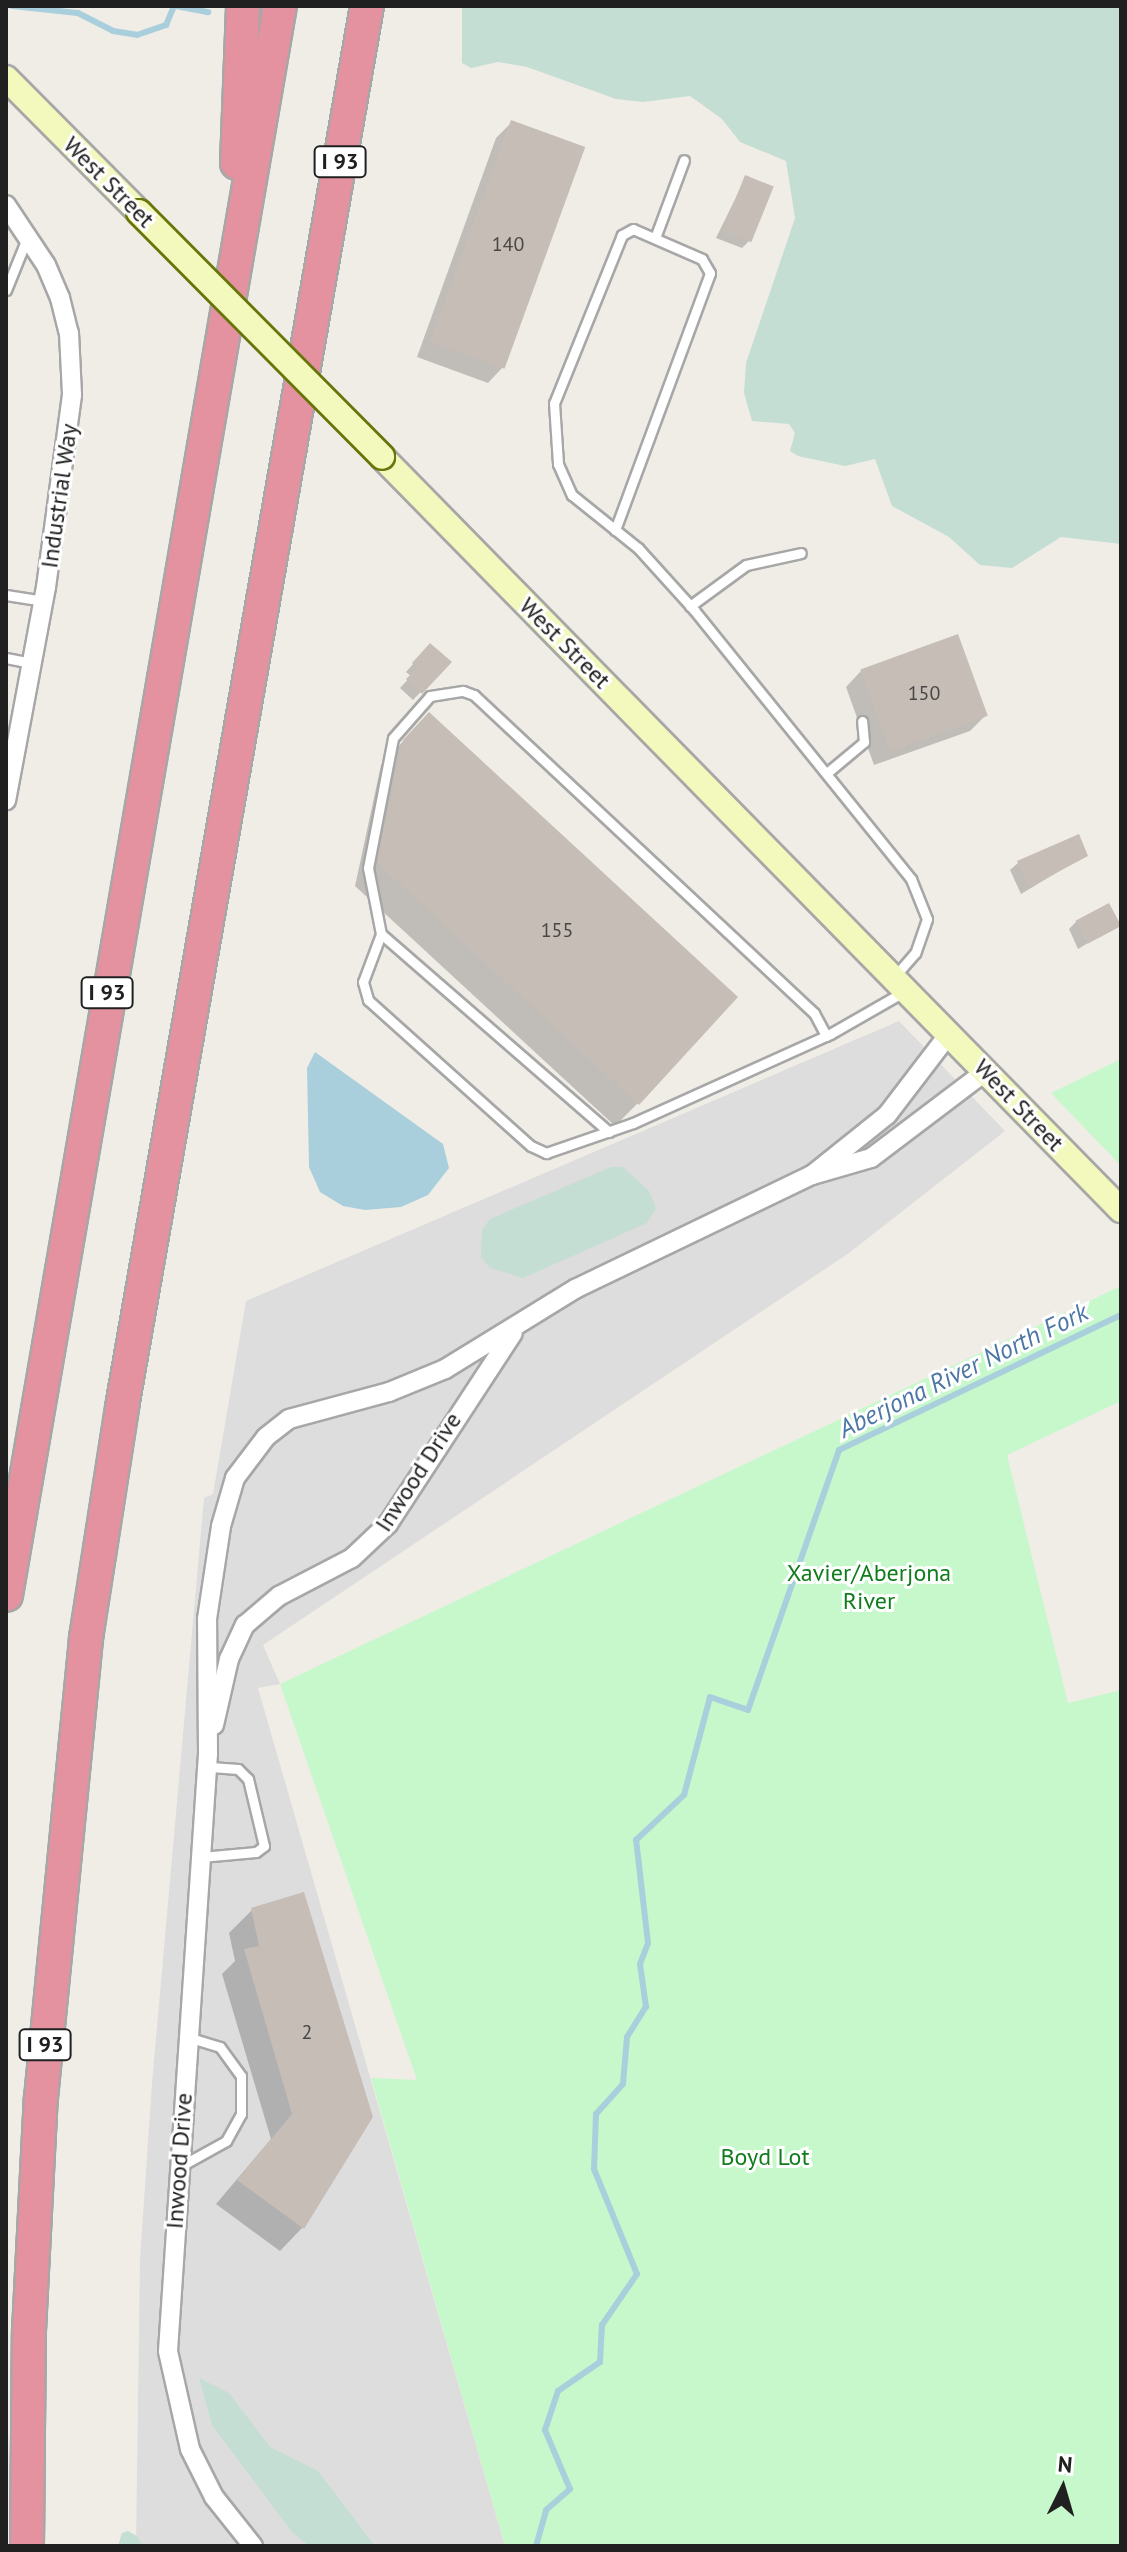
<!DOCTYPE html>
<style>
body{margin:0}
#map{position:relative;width:1127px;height:2552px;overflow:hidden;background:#f0ede7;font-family:"PT Sans",sans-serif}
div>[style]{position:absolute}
.residential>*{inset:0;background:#dedddd}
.wetland>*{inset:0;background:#c4ded3}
.park>*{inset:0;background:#c6f8cb}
.water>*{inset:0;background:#a9cfdc}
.shadow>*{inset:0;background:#0003}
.stream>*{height:6px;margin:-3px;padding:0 3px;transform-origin:3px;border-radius:3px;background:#a9cfdc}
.building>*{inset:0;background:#c5bdb6;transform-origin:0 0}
.roads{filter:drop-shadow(2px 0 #a7a7a7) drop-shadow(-2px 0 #a7a7a7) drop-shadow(0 2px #a7a7a7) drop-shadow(0 -2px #a7a7a7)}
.lane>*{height:9px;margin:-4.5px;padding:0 4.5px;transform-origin:4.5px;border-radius:4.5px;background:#fff}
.street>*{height:18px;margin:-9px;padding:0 9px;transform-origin:9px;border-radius:9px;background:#fff}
.secondary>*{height:24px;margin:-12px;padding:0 12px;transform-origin:12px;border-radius:12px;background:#f3f8bd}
.highway>*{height:32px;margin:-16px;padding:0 16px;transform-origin:16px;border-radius:16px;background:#e4929f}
.bridges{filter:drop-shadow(2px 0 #677509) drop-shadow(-2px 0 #677509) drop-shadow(0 2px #677509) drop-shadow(0 -2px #677509)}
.secondary-bridge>*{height:24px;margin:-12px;padding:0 12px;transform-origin:12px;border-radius:12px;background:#f3f8bd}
span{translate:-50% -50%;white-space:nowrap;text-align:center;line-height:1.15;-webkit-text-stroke:6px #fff;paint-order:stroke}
.number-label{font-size:20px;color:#494746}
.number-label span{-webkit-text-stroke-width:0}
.shield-label span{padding:2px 6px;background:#fff;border:2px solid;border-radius:6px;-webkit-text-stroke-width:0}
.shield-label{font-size:22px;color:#202020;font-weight:700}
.street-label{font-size:24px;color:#202020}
.park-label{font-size:24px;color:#107c1b}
.water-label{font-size:26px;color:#4c76a5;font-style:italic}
.frame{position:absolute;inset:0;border:8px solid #202020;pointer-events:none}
.north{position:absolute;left:1023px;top:2448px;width:80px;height:80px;-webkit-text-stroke:6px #fff;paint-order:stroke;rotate:5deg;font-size:22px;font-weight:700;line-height:32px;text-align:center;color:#202020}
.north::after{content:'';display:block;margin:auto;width:28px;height:36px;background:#202020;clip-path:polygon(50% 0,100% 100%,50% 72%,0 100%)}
</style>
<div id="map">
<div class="residential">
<div style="clip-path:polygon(899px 1021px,1005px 1131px,849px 1253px,263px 1645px,280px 1684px,258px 1688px,505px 2546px,136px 2546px,140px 2259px,152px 2083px,204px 1498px,213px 1494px,246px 1301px)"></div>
</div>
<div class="wetland">
<div style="clip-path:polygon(462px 6px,1121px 6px,1121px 544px,1061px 537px,1012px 568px,980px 565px,949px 537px,892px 506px,875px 459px,845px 466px,798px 456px,790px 451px,795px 433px,789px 424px,752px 421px,744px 393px,746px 363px,795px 218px,786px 161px,740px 142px,722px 119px,690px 96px,643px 102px,616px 99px,527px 67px,498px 62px,471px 68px,462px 63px)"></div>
<div style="clip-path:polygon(611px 1167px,623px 1167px,649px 1191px,656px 1208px,647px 1223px,523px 1278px,490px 1268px,481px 1257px,482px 1230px,490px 1219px)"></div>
<div style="clip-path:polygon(199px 2378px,229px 2393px,270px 2447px,318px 2471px,375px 2546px,309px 2546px,292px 2532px,212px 2425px)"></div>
<div style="clip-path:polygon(128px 2531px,137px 2536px,143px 2546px,118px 2546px,122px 2533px)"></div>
</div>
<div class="park">
<div style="clip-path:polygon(1121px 1059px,1121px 1166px,1051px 1093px)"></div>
<div style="clip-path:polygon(1121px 1286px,1121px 1401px,1007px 1455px,1068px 1703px,1121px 1690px,1121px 2546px,505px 2546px,371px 2078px,417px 2080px,280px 1684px)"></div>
</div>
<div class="water">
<div style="clip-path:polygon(315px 1052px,443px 1144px,449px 1168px,428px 1195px,401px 1207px,365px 1210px,343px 1206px,320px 1192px,309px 1167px,307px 1068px)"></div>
</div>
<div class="shadow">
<div style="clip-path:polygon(512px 122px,503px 367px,488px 383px,417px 357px,496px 138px)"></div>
<div style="clip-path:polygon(746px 177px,749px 241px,742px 248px,716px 238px)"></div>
<div style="clip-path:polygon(430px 645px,449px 662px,413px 700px,400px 688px,411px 676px,406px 672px)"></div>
<div style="clip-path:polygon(861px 671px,985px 716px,970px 731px,874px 765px,846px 687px)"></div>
<div style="clip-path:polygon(406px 738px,638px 1103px,615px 1126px,355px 886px,381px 765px)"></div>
<div style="clip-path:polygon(1086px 855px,1021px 894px,1010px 870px,1018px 863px)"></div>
<div style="clip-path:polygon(1076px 922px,1118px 925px,1078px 949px,1069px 929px)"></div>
<div style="clip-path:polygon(252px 1910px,371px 2116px,302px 2228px,280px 2251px,216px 2204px,271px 2139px,222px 1974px,235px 1961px,229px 1933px)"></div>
</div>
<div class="stream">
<div style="left:12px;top:6px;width:66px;rotate:6.1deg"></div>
<div style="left:78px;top:13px;width:39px;rotate:27deg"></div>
<div style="left:113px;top:31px;width:24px;rotate:9deg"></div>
<div style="left:137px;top:35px;width:31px;rotate:-19deg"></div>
<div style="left:166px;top:25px;width:21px;rotate:-67deg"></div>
<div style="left:176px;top:6px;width:33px;rotate:11deg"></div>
<div style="left:536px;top:2546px;width:37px;rotate:-74deg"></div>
<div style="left:546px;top:2510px;width:32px;rotate:-41deg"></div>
<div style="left:570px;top:2489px;width:64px;rotate:-113deg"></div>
<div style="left:545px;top:2430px;width:41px;rotate:-71.6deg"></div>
<div style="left:558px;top:2391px;width:51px;rotate:-34.6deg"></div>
<div style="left:600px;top:2362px;width:37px;rotate:-87deg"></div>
<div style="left:602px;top:2325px;width:62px;rotate:-55.5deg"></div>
<div style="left:637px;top:2274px;width:113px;rotate:-112.3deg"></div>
<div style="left:594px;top:2169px;width:55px;rotate:-87.9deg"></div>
<div style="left:596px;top:2114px;width:40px;rotate:-48deg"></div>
<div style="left:623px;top:2084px;width:47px;rotate:-85.1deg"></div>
<div style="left:627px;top:2037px;width:36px;rotate:-58deg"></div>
<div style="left:646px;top:2007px;width:43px;rotate:-97.9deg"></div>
<div style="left:640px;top:1964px;width:22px;rotate:-69deg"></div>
<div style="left:648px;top:1943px;width:104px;rotate:-96.6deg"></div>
<div style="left:636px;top:1840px;width:66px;rotate:-43.2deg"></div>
<div style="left:684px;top:1795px;width:101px;rotate:-75.1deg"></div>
<div style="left:710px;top:1697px;width:40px;rotate:18.9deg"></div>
<div style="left:748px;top:1710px;width:275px;rotate:-70.7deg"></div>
<div style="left:839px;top:1450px;width:313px;rotate:-25.6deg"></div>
</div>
<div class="building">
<div style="left:511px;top:120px;width:79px;height:236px;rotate:20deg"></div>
<div style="left:745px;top:175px;width:31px;height:60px;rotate:22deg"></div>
<div style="left:958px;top:634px;width:87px;height:104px;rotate:70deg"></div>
<div style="clip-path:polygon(430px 643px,452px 662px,422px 694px,406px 679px,417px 668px,412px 663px)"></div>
<div style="clip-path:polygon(429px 712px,738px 997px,639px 1105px,377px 863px,403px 740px)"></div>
<div style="clip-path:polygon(1079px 834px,1088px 856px,1028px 888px,1017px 861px)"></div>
<div style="left:1109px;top:903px;width:26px;height:38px;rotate:62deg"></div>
<div style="clip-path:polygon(304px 1892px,373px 2117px,304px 2229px,237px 2180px,292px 2114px,244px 1949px,259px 1946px,251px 1908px)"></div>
</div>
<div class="roads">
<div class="lane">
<div style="left:655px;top:238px;width:83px;rotate:-69.6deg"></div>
<div style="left:6px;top:290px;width:56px;rotate:-68deg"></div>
<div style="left:615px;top:530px;width:274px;rotate:-69.7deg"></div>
<div style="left:710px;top:273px;width:16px;rotate:-120deg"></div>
<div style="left:702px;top:259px;width:75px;rotate:-156.5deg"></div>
<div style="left:633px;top:229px;width:13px;rotate:151deg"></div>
<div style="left:622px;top:235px;width:181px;rotate:112deg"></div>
<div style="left:554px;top:403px;width:61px;rotate:86.2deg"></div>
<div style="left:558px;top:464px;width:34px;rotate:66deg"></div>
<div style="left:572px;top:495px;width:85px;rotate:38.8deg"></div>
<div style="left:638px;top:548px;width:84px;rotate:47.9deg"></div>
<div style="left:694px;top:610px;width:346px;rotate:51.1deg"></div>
<div style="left:911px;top:879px;width:43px;rotate:68.2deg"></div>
<div style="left:927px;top:919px;width:36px;rotate:109deg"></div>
<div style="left:915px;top:953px;width:32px;rotate:131deg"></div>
<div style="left:6px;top:595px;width:37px;rotate:9deg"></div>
<div style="left:690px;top:606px;width:69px;rotate:-36.2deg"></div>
<div style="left:746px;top:565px;width:56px;rotate:-12.3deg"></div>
<div style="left:6px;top:658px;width:26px;rotate:11deg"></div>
<div style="left:828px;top:772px;width:47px;rotate:-39.8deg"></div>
<div style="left:864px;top:742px;width:21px;rotate:-95deg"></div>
<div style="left:381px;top:934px;width:51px;rotate:110.6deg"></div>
<div style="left:363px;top:982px;width:19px;rotate:74deg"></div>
<div style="left:368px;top:1000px;width:219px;rotate:41.9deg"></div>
<div style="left:531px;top:1146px;width:17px;rotate:25deg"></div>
<div style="left:546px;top:1153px;width:92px;rotate:-19deg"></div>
<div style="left:633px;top:1123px;width:216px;rotate:-24.3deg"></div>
<div style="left:830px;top:1034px;width:86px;rotate:-29.8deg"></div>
<div style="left:609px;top:1132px;width:302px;rotate:-139deg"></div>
<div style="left:381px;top:934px;width:67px;rotate:-101.1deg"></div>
<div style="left:368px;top:868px;width:132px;rotate:-79.1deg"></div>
<div style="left:393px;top:738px;width:56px;rotate:-48.6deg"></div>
<div style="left:430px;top:696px;width:33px;rotate:-9deg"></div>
<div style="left:463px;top:691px;width:12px;rotate:20deg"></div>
<div style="left:474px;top:695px;width:466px;rotate:43.1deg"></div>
<div style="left:814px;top:1013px;width:26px;rotate:62deg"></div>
<div style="left:201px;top:1857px;width:55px;rotate:-5.2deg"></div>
<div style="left:256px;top:1852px;width:10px;rotate:-37deg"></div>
<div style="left:264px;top:1846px;width:69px;rotate:-103.4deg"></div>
<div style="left:248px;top:1779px;width:14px;rotate:-135deg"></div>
<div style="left:238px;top:1769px;width:31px;rotate:-176deg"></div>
<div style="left:179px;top:2167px;width:54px;rotate:-29deg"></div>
<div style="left:226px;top:2141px;width:31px;rotate:-61deg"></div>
<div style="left:241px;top:2114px;width:38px;rotate:-90deg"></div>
<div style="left:241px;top:2076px;width:36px;rotate:-126deg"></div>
<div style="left:220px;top:2047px;width:34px;rotate:-163deg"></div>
</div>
<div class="street">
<div style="left:6px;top:205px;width:72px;rotate:56.3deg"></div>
<div style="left:46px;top:265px;width:36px;rotate:67deg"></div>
<div style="left:60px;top:298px;width:36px;rotate:76deg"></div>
<div style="left:69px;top:333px;width:62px;rotate:87.2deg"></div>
<div style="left:72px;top:395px;width:194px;rotate:97.7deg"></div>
<div style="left:46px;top:587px;width:217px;rotate:100.6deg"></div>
<div style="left:812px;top:1175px;width:96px;rotate:-38.7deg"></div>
<div style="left:887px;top:1115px;width:102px;rotate:-52.6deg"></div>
<div style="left:214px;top:1725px;width:68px;rotate:-77.2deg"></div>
<div style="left:229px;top:1659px;width:38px;rotate:-65deg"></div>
<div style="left:245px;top:1625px;width:45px;rotate:-40.5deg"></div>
<div style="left:279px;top:1596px;width:82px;rotate:-27.5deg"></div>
<div style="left:352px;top:1558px;width:50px;rotate:-43.4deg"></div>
<div style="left:388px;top:1524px;width:228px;rotate:-56.8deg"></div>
<div style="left:253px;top:2546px;width:63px;rotate:-128.5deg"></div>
<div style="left:214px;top:2497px;width:54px;rotate:-116.6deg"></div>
<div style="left:190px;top:2449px;width:100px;rotate:-102.7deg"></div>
<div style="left:168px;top:2351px;width:598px;rotate:-86.17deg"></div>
<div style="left:208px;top:1754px;width:135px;rotate:-90.4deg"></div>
<div style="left:207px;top:1619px;width:94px;rotate:-81.4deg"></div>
<div style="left:221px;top:1526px;width:50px;rotate:-73.7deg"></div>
<div style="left:235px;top:1478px;width:51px;rotate:-52.9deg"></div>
<div style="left:266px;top:1437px;width:29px;rotate:-38deg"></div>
<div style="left:289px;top:1419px;width:104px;rotate:-15.1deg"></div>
<div style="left:389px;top:1392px;width:61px;rotate:-22.3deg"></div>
<div style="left:445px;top:1369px;width:153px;rotate:-31.6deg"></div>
<div style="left:575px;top:1289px;width:263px;rotate:-25.7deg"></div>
<div style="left:812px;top:1175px;width:61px;rotate:-16.1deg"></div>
<div style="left:871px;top:1158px;width:144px;rotate:-37.1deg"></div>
</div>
<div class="secondary">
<div style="left:6px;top:78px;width:189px;rotate:45.2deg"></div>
<div style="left:382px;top:457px;width:1055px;rotate:45.54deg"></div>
</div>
<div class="highway">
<div style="left:237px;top:163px;width:157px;rotate:-87.8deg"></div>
<div style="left:6px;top:1595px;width:1612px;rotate:-80.22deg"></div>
<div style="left:27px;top:2546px;width:215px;rotate:-89.5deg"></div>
<div style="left:29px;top:2331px;width:233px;rotate:-87.1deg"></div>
<div style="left:41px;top:2098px;width:462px;rotate:-84.4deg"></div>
<div style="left:86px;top:1638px;width:234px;rotate:-81.1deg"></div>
<div style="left:122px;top:1407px;width:1422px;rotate:-80.08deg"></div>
</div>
</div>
<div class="bridges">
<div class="secondary-bridge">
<div style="left:139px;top:212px;width:345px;rotate:45.2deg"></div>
</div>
</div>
<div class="number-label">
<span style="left:508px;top:244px">140</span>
<span style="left:924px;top:693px">150</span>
<span style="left:557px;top:930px">155</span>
<span style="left:307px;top:2032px">2</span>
</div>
<div class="shield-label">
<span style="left:340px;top:162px">I 93</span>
<span style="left:107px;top:993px">I 93</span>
<span style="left:45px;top:2045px">I 93</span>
</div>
<div class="street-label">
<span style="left:109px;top:182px;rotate:45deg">West Street</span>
<span style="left:59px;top:496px;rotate:-82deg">Industrial Way</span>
<span style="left:565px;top:643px;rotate:45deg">West Street</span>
<span style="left:1019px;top:1105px;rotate:46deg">West Street</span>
<span style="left:418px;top:1472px;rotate:-57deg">Inwood Drive</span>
<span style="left:179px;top:2161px;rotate:-86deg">Inwood Drive</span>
</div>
<div class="park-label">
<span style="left:869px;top:1587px">Xavier/Aberjona<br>River</span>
<span style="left:765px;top:2157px">Boyd Lot</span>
</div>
<div class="water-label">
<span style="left:963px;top:1370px;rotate:-26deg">Aberjona River North Fork</span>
</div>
<div class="frame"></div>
<div class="north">N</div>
</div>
